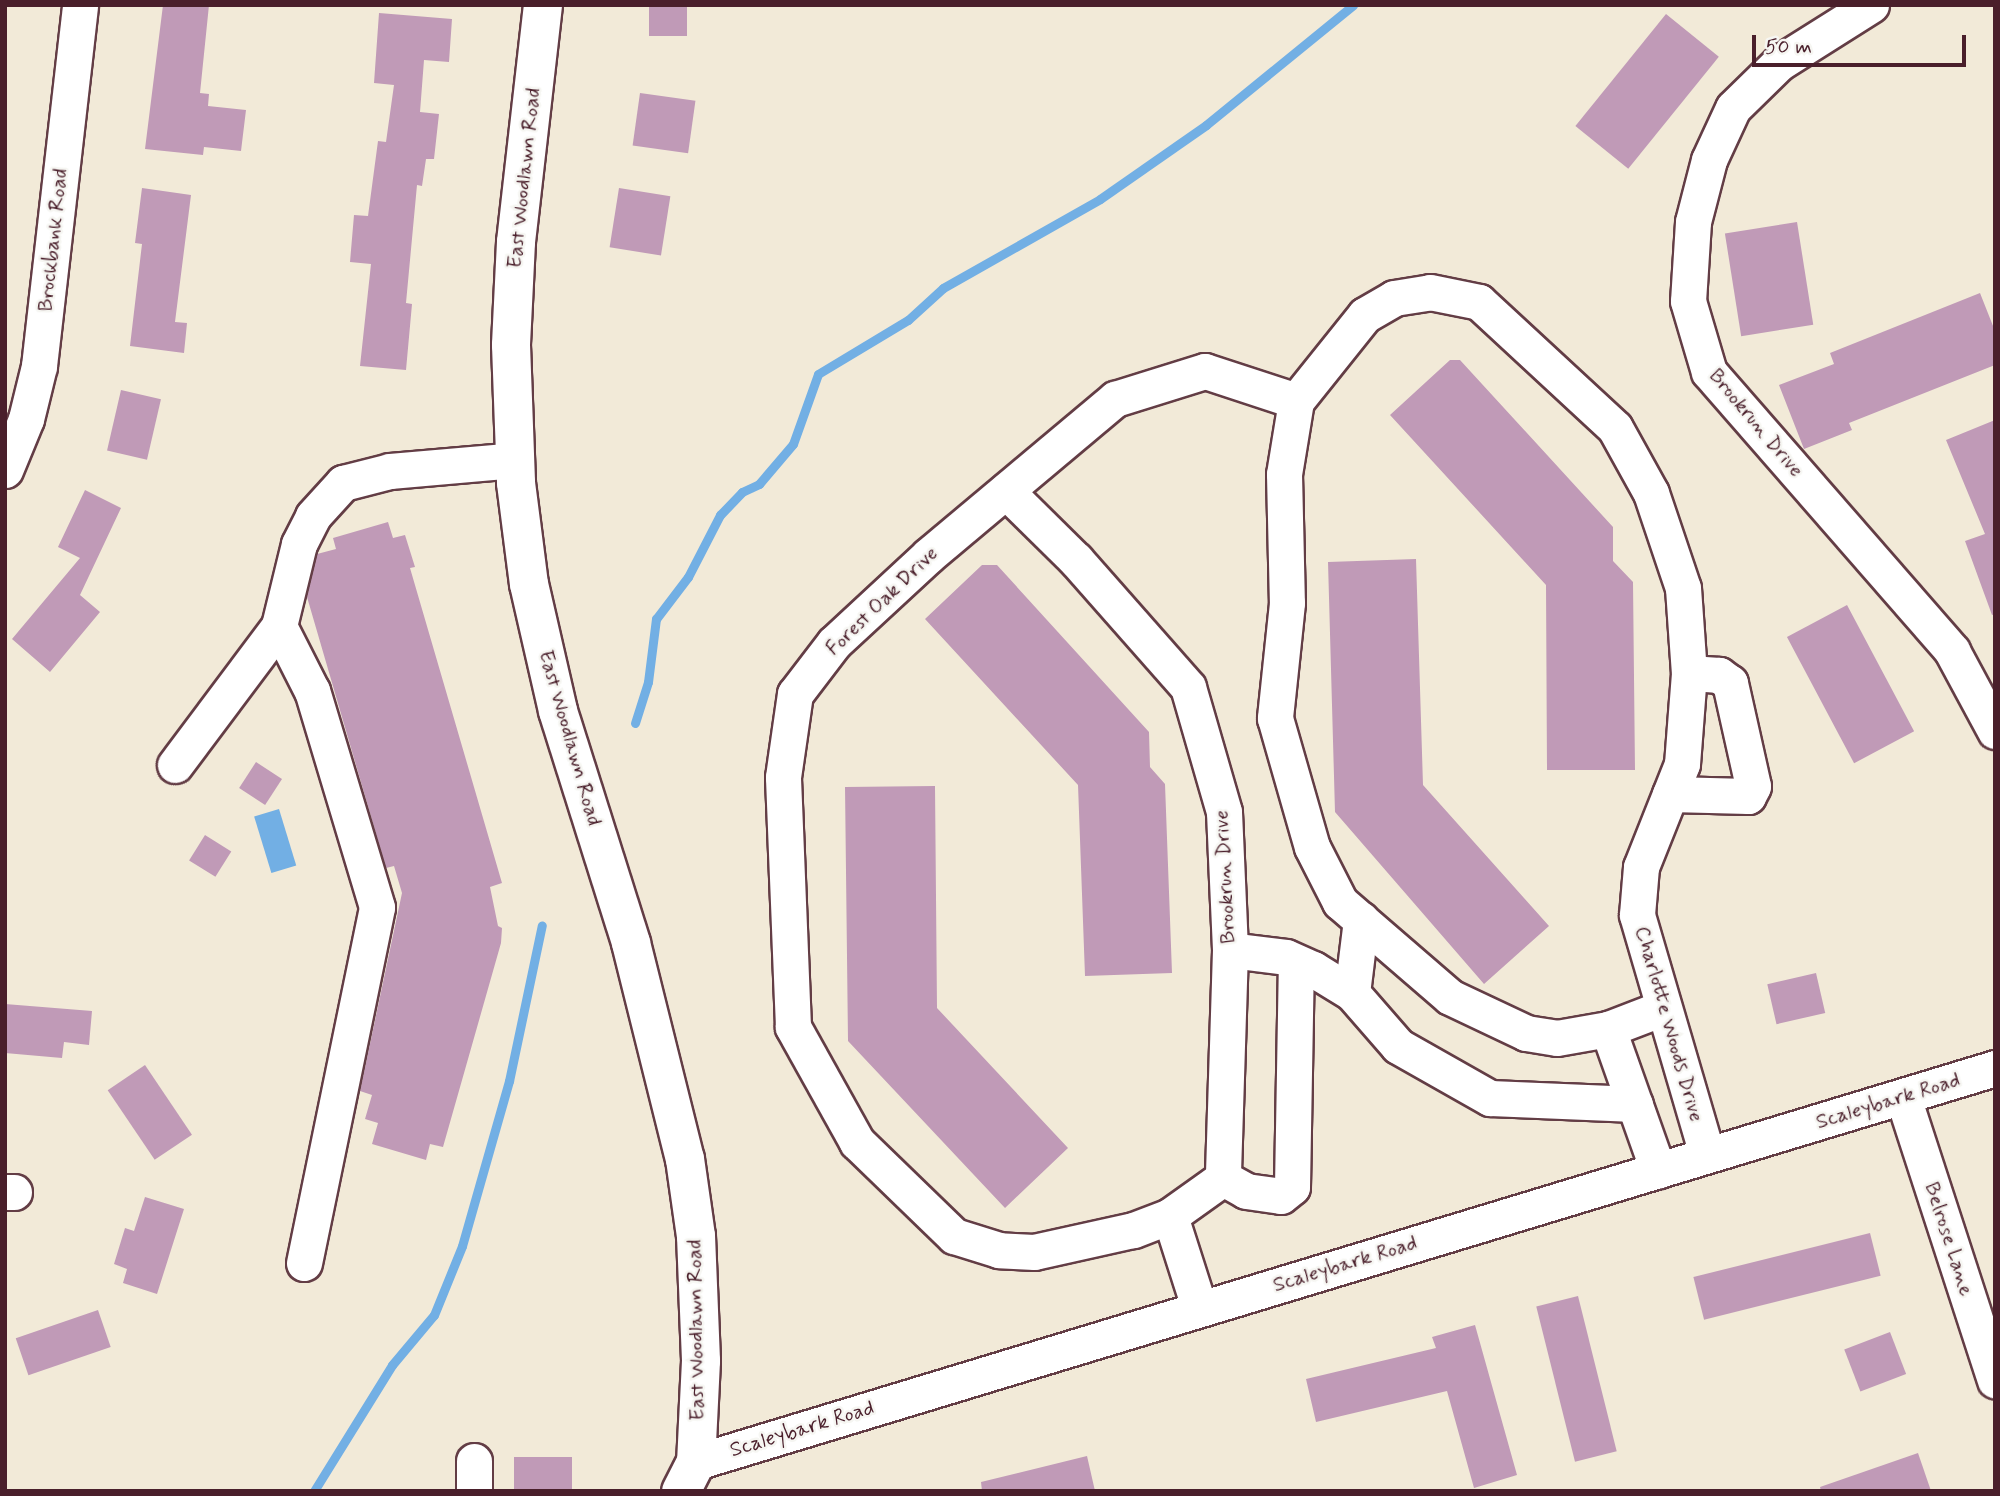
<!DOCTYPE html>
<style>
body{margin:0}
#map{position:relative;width:2000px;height:1496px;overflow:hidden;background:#f2ead8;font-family:Mynerve,sans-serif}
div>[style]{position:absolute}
.water>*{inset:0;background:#72afe4;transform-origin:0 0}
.stream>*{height:9px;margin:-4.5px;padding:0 4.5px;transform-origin:4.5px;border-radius:4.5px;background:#72afe4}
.building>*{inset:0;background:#c09ab7;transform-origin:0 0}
.roads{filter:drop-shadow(2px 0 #633d45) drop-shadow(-2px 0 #633d45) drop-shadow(0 2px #633d45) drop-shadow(0 -2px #633d45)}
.minor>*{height:35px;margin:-17.5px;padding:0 17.5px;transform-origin:17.5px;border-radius:17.5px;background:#fff}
.major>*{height:38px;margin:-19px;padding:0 19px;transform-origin:19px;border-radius:19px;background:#fff}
span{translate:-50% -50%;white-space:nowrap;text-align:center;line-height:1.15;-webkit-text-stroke:5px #f6f6f2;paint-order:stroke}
.street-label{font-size:21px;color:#4a1f2b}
.frame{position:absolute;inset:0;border:7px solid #4a1f2b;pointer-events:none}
.scale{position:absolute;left:1752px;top:35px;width:214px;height:32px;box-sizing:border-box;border:4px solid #4a1f2b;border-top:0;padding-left:9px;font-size:21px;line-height:24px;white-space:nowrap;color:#4a1f2b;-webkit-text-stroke:5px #f6f6f2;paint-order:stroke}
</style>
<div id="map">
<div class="water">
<div style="left:279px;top:809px;width:59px;height:26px;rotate:73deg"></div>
</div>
<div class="stream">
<div style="left:635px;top:723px;width:43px;rotate:-72.4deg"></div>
<div style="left:648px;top:682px;width:64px;rotate:-82.8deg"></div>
<div style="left:656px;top:619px;width:53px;rotate:-52.7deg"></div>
<div style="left:688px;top:577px;width:70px;rotate:-62.7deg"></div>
<div style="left:720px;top:515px;width:32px;rotate:-46deg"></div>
<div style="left:742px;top:492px;width:19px;rotate:-25deg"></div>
<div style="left:759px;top:484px;width:52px;rotate:-49.6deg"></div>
<div style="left:793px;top:444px;width:74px;rotate:-70.3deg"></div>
<div style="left:818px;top:374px;width:105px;rotate:-31deg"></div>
<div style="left:908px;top:320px;width:47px;rotate:-42.4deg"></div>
<div style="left:943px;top:288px;width:180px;rotate:-29.5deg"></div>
<div style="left:1100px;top:199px;width:129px;rotate:-34.9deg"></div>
<div style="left:1206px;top:125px;width:190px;rotate:-39.2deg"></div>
<div style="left:314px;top:1491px;width:148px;rotate:-58.2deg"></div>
<div style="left:392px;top:1365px;width:65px;rotate:-50deg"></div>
<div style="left:434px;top:1315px;width:74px;rotate:-67.9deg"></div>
<div style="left:462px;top:1246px;width:172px;rotate:-74.1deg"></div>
<div style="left:509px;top:1081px;width:159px;rotate:-78.1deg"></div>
</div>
<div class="building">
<div style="clip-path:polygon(163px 5px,209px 5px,200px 93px,209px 94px,208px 106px,246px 110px,241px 151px,204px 147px,203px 155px,145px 149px)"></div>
<div style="left:649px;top:5px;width:38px;height:31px"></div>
<div style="clip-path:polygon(379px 13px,452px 19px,449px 62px,424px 60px,420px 112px,439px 114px,434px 159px,426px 159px,422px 186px,417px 185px,406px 303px,412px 304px,406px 370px,360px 366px,371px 264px,350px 262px,354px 215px,368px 216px,378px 141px,386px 142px,394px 85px,374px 83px)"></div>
<div style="left:1666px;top:14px;width:68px;height:144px;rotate:39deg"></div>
<div style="left:640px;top:93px;width:56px;height:53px;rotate:8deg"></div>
<div style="clip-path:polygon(142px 188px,191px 195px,175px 322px,187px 323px,184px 353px,130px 346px,142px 244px,135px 243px)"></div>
<div style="left:619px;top:188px;width:52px;height:60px;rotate:9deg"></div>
<div style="left:1797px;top:222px;width:104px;height:73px;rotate:81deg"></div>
<div style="clip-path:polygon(1980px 293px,1995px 331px,1995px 365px,1849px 423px,1852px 430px,1804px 449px,1779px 385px,1834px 364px,1830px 353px)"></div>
<div style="clip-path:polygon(1450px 360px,1460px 360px,1613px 527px,1613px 561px,1633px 582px,1635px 770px,1547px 770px,1546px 585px,1390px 415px)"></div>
<div style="left:121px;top:390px;width:41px;height:62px;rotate:13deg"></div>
<div style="clip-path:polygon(1995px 420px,1995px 614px,1992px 615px,1965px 541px,1985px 534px,1946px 440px)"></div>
<div style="clip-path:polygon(85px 490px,121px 508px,80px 595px,100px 612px,50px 672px,12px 639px,80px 558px,58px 547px)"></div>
<div style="clip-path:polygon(388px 522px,393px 538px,405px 535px,415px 567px,410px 568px,502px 883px,490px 887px,498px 926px,502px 928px,501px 943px,443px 1147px,430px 1144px,426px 1160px,372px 1144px,378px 1123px,365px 1119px,372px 1095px,360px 1091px,402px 893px,394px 866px,386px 868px,307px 597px,317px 554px,336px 549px,333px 538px)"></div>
<div style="clip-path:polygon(1416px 559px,1423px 785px,1549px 926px,1484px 984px,1335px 812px,1328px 562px)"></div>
<div style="clip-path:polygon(982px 565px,997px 565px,1149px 732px,1150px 767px,1165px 784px,1172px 973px,1085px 976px,1078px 785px,925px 619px)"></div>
<div style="left:1847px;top:605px;width:143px;height:68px;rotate:62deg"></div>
<div style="left:256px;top:762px;width:31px;height:31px;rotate:33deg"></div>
<div style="clip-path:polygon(935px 786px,937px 1008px,1068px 1148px,1005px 1208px,848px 1041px,845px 787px)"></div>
<div style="left:205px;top:835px;width:31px;height:30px;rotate:32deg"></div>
<div style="left:1816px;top:973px;width:41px;height:50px;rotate:77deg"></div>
<div style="clip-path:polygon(5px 1004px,92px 1011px,89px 1045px,64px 1042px,62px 1058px,5px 1053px)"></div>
<div style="left:145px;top:1065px;width:84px;height:45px;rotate:56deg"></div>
<div style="clip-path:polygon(145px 1197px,184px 1209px,157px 1294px,123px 1283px,127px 1269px,114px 1264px,125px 1228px,134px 1231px)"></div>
<div style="left:1870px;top:1233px;width:44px;height:182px;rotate:76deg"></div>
<div style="left:1578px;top:1296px;width:160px;height:43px;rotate:76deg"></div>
<div style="left:98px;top:1310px;width:39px;height:87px;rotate:71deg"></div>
<div style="clip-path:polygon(1475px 1325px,1517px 1475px,1474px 1488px,1447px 1391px,1316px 1422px,1306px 1379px,1436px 1348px,1432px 1337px)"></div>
<div style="left:1890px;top:1332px;width:45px;height:49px;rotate:69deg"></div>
<div style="clip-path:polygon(1918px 1453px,1931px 1491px,1821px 1491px,1820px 1487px)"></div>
<div style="clip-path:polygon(1087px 1456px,1095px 1491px,982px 1491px,981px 1482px)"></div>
<div style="left:514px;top:1457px;width:58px;height:34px"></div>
</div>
<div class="roads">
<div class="minor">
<div style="left:1871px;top:5px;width:109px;rotate:147.8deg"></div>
<div style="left:1779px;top:63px;width:64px;rotate:135.6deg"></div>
<div style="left:1733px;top:108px;width:57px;rotate:114.8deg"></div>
<div style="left:1709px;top:160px;width:64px;rotate:104.5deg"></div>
<div style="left:1693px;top:222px;width:79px;rotate:93.6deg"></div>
<div style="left:1688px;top:301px;width:74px;rotate:73.5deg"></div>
<div style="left:1709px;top:372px;width:370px;rotate:48.9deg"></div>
<div style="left:1952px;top:651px;width:91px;rotate:61.7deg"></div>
<div style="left:1296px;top:401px;width:110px;rotate:-51.3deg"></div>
<div style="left:1365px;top:315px;width:34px;rotate:-30deg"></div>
<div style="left:1394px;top:298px;width:36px;rotate:-9deg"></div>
<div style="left:1430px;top:292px;width:50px;rotate:11.5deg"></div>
<div style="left:1479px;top:302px;width:185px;rotate:42.8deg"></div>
<div style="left:1615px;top:428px;width:74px;rotate:61deg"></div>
<div style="left:1651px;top:493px;width:100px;rotate:71.4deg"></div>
<div style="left:1683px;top:588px;width:85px;rotate:86deg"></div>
<div style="left:1689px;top:673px;width:91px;rotate:94.4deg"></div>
<div style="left:1682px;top:764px;width:111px;rotate:111.7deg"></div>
<div style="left:1641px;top:867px;width:48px;rotate:94.8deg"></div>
<div style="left:1637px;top:915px;width:249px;rotate:73.7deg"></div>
<div style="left:5px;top:470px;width:55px;rotate:-67.6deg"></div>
<div style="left:26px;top:419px;width:55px;rotate:-76.2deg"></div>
<div style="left:39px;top:366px;width:363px;rotate:-83.5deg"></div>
<div style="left:1006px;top:491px;width:98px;rotate:44.6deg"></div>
<div style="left:1076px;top:560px;width:169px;rotate:48.6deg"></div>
<div style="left:1188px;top:687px;width:130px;rotate:73.9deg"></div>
<div style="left:1224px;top:812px;width:138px;rotate:87.5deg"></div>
<div style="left:1230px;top:950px;width:228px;rotate:91.8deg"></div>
<div style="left:1223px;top:1178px;width:65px;rotate:144.4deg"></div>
<div style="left:1170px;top:1216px;width:96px;rotate:72.3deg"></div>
<div style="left:175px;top:765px;width:174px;rotate:-53.2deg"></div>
<div style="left:1670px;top:794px;width:78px;rotate:1.5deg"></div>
<div style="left:1748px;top:796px;width:11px;rotate:-63deg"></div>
<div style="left:1753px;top:786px;width:106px;rotate:-102.6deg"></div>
<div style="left:1730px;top:683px;width:14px;rotate:-144deg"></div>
<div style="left:1719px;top:675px;width:30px;rotate:-176deg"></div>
<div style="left:1230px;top:950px;width:56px;rotate:7.1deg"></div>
<div style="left:1286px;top:957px;width:30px;rotate:24deg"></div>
<div style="left:1313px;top:969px;width:46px;rotate:31.6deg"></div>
<div style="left:1352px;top:993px;width:70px;rotate:49deg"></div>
<div style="left:1398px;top:1046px;width:106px;rotate:29.5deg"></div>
<div style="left:1490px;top:1098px;width:145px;rotate:2.4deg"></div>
<div style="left:1352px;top:993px;width:74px;rotate:-83deg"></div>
<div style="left:1608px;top:1029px;width:150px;rotate:70.5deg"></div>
<div style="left:1903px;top:1097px;width:298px;rotate:72deg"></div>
<div style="left:1223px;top:1178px;width:26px;rotate:29deg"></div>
<div style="left:1246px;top:1191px;width:35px;rotate:8deg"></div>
<div style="left:1281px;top:1196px;width:14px;rotate:-39deg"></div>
<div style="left:1292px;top:1187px;width:225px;rotate:-89deg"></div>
<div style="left:5px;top:1192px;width:9px"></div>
<div style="left:1170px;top:1216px;width:40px;rotate:159deg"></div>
<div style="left:1133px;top:1230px;width:101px;rotate:167.5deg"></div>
<div style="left:1034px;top:1252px;width:35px;rotate:-177deg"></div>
<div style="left:999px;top:1250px;width:47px;rotate:-162.7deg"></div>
<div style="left:954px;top:1236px;width:135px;rotate:-135.9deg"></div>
<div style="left:857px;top:1142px;width:132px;rotate:-119.1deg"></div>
<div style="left:793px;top:1027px;width:250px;rotate:-92.3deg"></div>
<div style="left:783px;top:777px;width:84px;rotate:-81.8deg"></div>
<div style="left:795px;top:694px;width:64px;rotate:-52.6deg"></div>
<div style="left:834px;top:643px;width:129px;rotate:-42.8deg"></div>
<div style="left:929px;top:555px;width:243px;rotate:-40deg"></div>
<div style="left:1115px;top:399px;width:94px;rotate:-17.3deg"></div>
<div style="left:1205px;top:371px;width:96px;rotate:18.2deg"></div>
<div style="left:1296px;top:401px;width:74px;rotate:99.3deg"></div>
<div style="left:1284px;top:474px;width:129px;rotate:88.7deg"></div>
<div style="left:1287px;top:603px;width:116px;rotate:96deg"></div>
<div style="left:1275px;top:718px;width:134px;rotate:74deg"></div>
<div style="left:1312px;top:847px;width:62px;rotate:63deg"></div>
<div style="left:1340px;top:902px;width:145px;rotate:40.8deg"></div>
<div style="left:1450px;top:997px;width:84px;rotate:25.3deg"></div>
<div style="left:1526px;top:1033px;width:31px;rotate:9deg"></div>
<div style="left:1557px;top:1038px;width:52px;rotate:-10deg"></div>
<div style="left:1608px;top:1029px;width:59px;rotate:-20.9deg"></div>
<div style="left:304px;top:1263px;width:363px;rotate:-78.4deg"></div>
<div style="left:377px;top:907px;width:226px;rotate:-106.7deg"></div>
<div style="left:312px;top:691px;width:73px;rotate:-116.9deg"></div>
<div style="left:279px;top:626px;width:84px;rotate:-76.3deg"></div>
<div style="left:299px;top:544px;width:31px;rotate:-63deg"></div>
<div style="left:313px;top:516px;width:45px;rotate:-47.7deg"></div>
<div style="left:343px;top:483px;width:49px;rotate:-14.3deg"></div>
<div style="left:390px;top:471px;width:125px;rotate:-5deg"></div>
<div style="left:696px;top:1462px;width:1357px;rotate:-16.87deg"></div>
<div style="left:474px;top:1491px;width:30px;rotate:-90deg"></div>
</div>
<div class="major">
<div style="left:543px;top:5px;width:239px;rotate:96.5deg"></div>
<div style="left:516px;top:242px;width:103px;rotate:92.8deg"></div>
<div style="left:511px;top:345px;width:138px;rotate:87.9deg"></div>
<div style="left:516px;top:483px;width:102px;rotate:82.7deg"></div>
<div style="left:529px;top:584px;width:130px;rotate:77.1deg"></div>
<div style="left:558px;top:711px;width:243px;rotate:72.5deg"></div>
<div style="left:631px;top:943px;width:223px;rotate:76deg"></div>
<div style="left:685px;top:1159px;width:78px;rotate:81.9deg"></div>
<div style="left:696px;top:1236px;width:125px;rotate:87.7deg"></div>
<div style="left:701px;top:1361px;width:101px;rotate:92.8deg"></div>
<div style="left:696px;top:1462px;width:33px;rotate:117deg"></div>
</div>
</div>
<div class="street-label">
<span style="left:524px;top:178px;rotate:-84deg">East Woodlawn Road</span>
<span style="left:53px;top:240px;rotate:-84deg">Brockbank Road</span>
<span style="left:1756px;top:423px;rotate:50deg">Brookrun Drive</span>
<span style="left:882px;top:601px;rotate:-44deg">Forest Oak Drive</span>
<span style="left:570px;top:738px;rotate:74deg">East Woodlawn Road</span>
<span style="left:1225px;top:877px;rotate:-93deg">Brookrun Drive</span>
<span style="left:1669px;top:1024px;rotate:74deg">Charlotte Woods Drive</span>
<span style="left:1888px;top:1101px;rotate:-17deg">Scaleybark Road</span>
<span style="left:1949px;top:1239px;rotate:72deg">Belrose Lane</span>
<span style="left:1345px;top:1264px;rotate:-17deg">Scaleybark Road</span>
<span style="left:696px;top:1330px;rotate:-91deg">East Woodlawn Road</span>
<span style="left:802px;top:1429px;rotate:-17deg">Scaleybark Road</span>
</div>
<div class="frame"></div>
<div class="scale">50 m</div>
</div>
